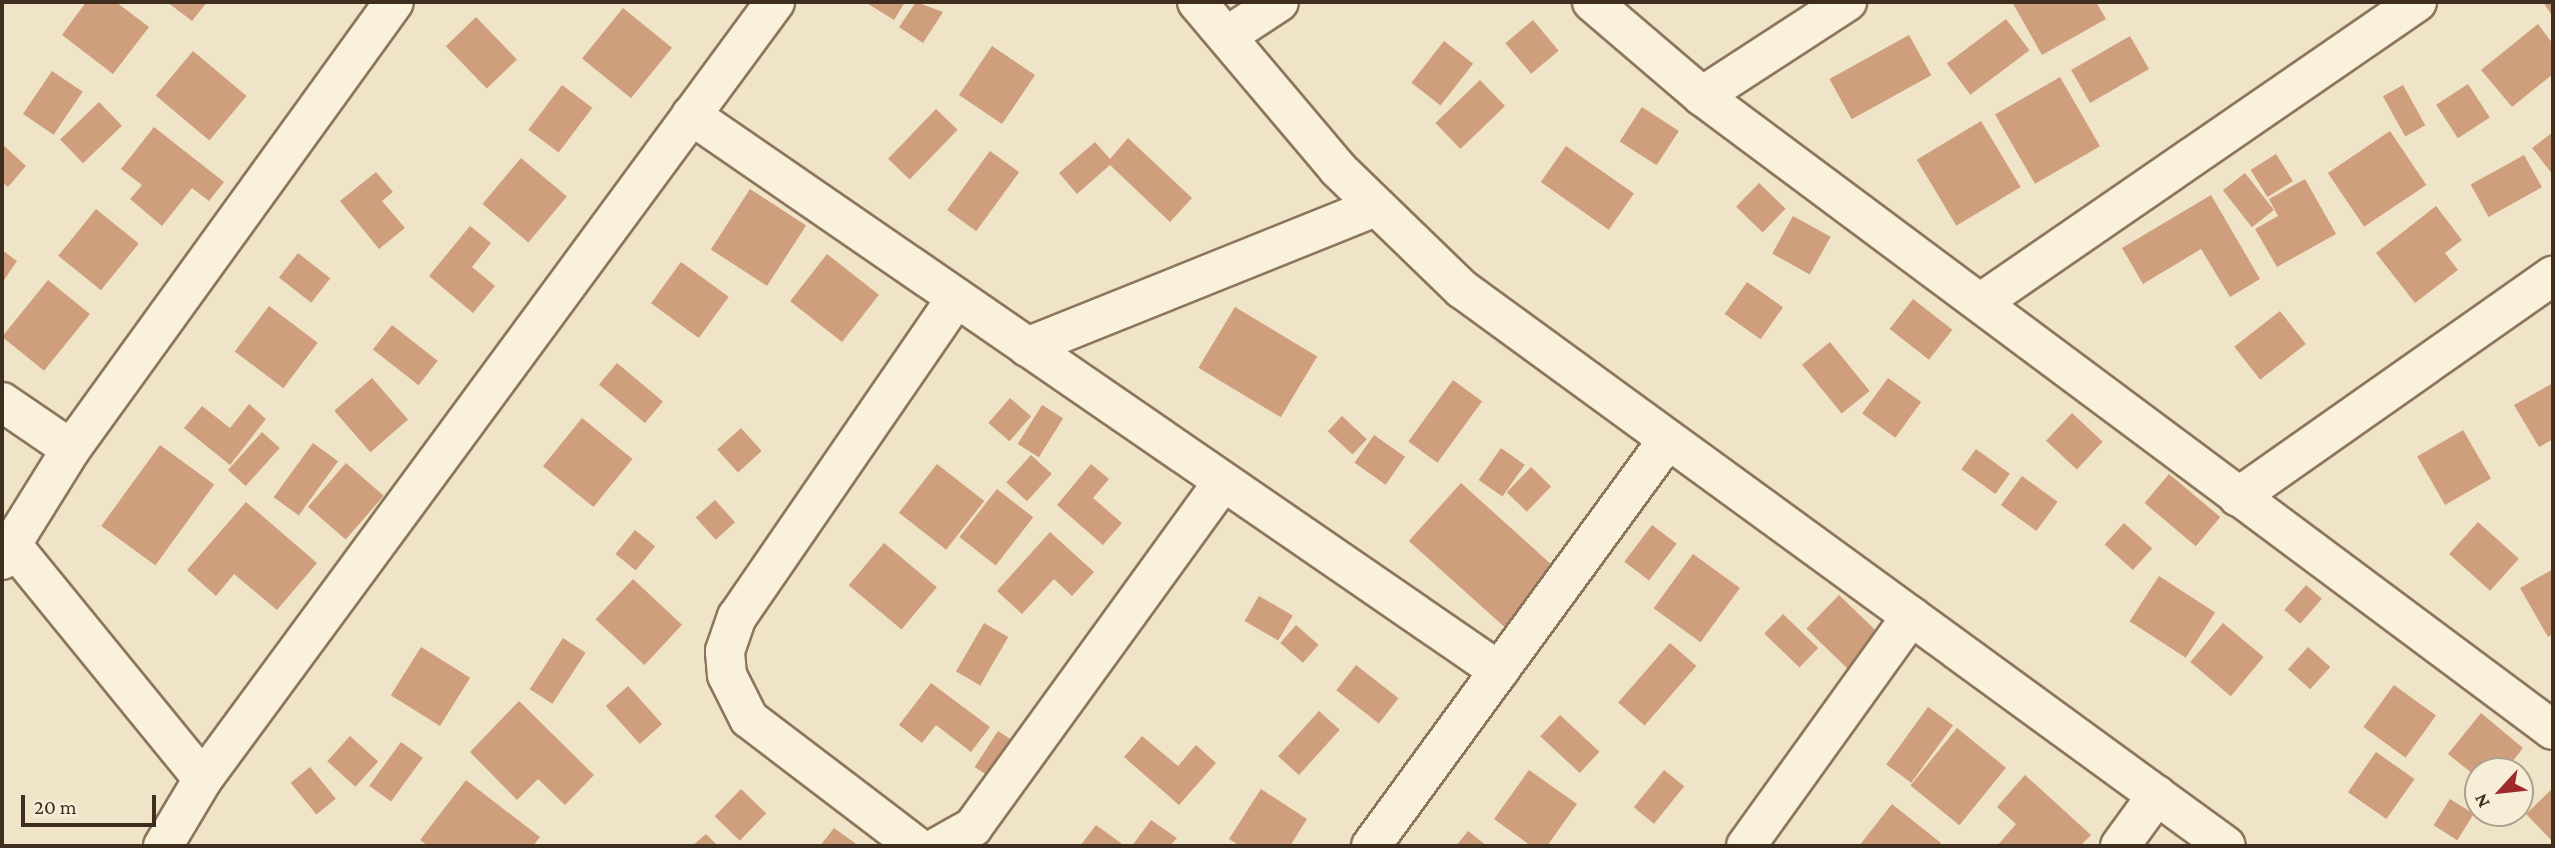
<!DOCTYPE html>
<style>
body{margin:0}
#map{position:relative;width:2555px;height:848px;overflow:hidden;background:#f0e4c8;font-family:"Crimson Pro",serif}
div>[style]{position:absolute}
.building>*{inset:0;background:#cf9f7d;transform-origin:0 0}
.roads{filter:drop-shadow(2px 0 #8d765c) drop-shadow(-2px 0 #8d765c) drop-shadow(0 2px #8d765c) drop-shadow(0 -2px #8d765c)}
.minor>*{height:38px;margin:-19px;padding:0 19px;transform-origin:19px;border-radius:19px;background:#faf1dc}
span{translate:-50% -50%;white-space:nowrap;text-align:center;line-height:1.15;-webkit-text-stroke:5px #f7eed8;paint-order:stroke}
.frame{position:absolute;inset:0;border:4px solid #3d2e20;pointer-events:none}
.north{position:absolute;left:2464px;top:757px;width:70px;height:70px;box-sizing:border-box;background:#f7eed8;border:2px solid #ada18e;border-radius:50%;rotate:243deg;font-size:19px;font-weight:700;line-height:28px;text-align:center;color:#3d2e20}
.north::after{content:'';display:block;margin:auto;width:24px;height:32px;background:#9e2a2b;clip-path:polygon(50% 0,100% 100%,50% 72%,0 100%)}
.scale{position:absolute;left:21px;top:795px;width:135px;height:32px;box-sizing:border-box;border:4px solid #3d2e20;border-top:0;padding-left:9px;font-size:21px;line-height:24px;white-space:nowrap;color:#3d2e20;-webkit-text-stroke:5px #f7eed8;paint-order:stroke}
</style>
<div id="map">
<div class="building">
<div style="clip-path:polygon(86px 2px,116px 2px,149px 27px,113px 74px,62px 35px)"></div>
<div style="clip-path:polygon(167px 2px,207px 2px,192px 21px)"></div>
<div style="clip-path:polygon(865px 2px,905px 2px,894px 20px)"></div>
<div style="clip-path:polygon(916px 2px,943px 12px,923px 43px,899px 27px)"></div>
<div style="clip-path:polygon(2012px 2px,2096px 2px,2106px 19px,2042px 55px)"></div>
<div style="clip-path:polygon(2543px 2px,2553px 2px,2553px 17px)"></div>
<div style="left:623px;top:8px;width:63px;height:65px;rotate:39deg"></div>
<div style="left:476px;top:17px;width:59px;height:42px;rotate:46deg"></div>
<div style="left:2006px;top:19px;width:39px;height:74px;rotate:53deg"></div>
<div style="left:1533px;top:20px;width:40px;height:36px;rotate:50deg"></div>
<div style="clip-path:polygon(2538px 24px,2553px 44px,2553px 74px,2512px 107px,2481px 70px)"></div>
<div style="left:1909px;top:35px;width:46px;height:91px;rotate:61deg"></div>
<div style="left:2130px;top:36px;width:38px;height:68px;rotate:60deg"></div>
<div style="left:1444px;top:41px;width:37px;height:53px;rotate:38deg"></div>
<div style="left:992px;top:46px;width:52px;height:59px;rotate:34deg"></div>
<div style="left:193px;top:51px;width:70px;height:58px;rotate:40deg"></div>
<div style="left:52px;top:71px;width:37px;height:52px;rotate:34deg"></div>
<div style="left:2060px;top:77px;width:80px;height:75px;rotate:60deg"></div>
<div style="left:1480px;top:80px;width:36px;height:62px;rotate:46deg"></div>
<div style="left:2468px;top:84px;width:40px;height:38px;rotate:57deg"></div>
<div style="left:562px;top:85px;width:38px;height:56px;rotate:37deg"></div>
<div style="left:2403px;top:85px;width:46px;height:23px;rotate:61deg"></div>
<div style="left:99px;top:102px;width:33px;height:54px;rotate:46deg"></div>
<div style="left:1642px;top:107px;width:44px;height:41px;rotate:33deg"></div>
<div style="left:936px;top:109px;width:30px;height:69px;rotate:44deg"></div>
<div style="left:1981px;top:121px;width:77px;height:75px;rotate:59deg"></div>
<div style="clip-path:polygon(154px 127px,224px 182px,209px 201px,192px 188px,162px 226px,130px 199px,142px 185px,121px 169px)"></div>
<div style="left:2390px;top:131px;width:65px;height:75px;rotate:56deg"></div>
<div style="clip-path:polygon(2553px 132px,2553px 175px,2532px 148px)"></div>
<div style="clip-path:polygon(1128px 138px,1192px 198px,1170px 222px,1110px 165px,1077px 194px,1059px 173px,1095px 142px,1110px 159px)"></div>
<div style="clip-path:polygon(2px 144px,26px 166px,8px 187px,2px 182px)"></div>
<div style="left:1566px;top:146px;width:83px;height:44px;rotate:35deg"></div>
<div style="left:990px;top:151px;width:36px;height:73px;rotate:36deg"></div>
<div style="left:2276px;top:154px;width:32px;height:30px;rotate:58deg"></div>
<div style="left:2524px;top:155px;width:37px;height:61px;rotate:61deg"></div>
<div style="left:521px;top:158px;width:60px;height:60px;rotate:40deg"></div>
<div style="clip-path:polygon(376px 172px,393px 192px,382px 201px,405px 228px,379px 249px,340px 201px)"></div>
<div style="left:2245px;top:173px;width:47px;height:28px;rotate:52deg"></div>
<div style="clip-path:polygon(2305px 179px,2336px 234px,2277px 267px,2255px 229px,2278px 216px,2269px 199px)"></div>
<div style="left:1759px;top:183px;width:37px;height:33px;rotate:44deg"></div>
<div style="left:750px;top:189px;width:67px;height:72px;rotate:33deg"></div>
<div style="clip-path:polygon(2211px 195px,2260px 279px,2230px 297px,2201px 249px,2143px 284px,2122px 248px)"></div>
<div style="clip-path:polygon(2436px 206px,2462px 240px,2445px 253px,2458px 270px,2415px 303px,2376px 253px)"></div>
<div style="left:96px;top:209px;width:55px;height:60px;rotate:39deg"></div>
<div style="left:1793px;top:216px;width:43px;height:43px;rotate:29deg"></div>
<div style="clip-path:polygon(470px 226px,491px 243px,472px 267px,495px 286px,473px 313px,429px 276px)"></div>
<div style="clip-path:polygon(2px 250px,17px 261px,2px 283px)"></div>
<div style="left:298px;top:253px;width:41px;height:31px;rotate:38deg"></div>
<div style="left:827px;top:254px;width:66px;height:60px;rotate:38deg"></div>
<div style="left:681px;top:262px;width:59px;height:51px;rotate:36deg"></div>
<div style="left:48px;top:280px;width:54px;height:73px;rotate:39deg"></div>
<div style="left:1747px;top:282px;width:44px;height:39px;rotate:35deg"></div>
<div style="left:1913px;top:299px;width:50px;height:38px;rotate:38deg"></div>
<div style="left:269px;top:306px;width:61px;height:57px;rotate:37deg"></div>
<div style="left:1235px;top:307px;width:96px;height:71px;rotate:31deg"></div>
<div style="left:2280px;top:311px;width:42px;height:58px;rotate:52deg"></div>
<div style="left:392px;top:325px;width:58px;height:31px;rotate:38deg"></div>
<div style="left:1830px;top:342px;width:63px;height:36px;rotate:51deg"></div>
<div style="left:617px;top:363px;width:60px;height:28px;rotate:40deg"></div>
<div style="left:372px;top:378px;width:55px;height:50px;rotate:49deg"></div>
<div style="left:1888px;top:378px;width:41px;height:44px;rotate:36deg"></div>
<div style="left:1453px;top:380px;width:36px;height:76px;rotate:36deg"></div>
<div style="clip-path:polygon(2553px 383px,2553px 439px,2539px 447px,2514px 405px)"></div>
<div style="left:1010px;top:398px;width:28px;height:33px;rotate:41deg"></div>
<div style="clip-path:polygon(249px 404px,266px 419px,230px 465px,184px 428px,202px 406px,230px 428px)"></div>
<div style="left:1042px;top:405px;width:25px;height:46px;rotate:32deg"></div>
<div style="left:2072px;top:413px;width:42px;height:38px;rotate:43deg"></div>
<div style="left:1342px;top:416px;width:34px;height:21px;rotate:43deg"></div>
<div style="left:582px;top:418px;width:65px;height:62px;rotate:39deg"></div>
<div style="left:741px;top:428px;width:31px;height:32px;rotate:48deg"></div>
<div style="left:2463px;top:430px;width:56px;height:53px;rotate:60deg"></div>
<div style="left:262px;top:432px;width:24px;height:51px;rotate:42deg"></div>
<div style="left:1374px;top:435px;width:38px;height:34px;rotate:35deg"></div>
<div style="left:313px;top:443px;width:31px;height:67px;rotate:36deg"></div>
<div style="left:160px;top:445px;width:67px;height:100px;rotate:36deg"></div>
<div style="left:1501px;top:448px;width:29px;height:39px;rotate:35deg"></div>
<div style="left:1976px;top:449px;width:42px;height:25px;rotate:36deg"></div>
<div style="left:1031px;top:455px;width:28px;height:37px;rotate:42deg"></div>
<div style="left:346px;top:463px;width:50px;height:58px;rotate:41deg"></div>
<div style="left:937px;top:464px;width:60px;height:62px;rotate:38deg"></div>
<div style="clip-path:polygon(1091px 464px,1109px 479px,1093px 498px,1122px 523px,1103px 545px,1057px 505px)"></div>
<div style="left:1531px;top:467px;width:28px;height:35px;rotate:44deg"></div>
<div style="left:2169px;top:474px;width:67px;height:38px;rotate:40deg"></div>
<div style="left:2022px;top:476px;width:44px;height:36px;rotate:36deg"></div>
<div style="left:1461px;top:483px;width:131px;height:78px;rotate:42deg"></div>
<div style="left:997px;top:489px;width:46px;height:61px;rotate:38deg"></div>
<div style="left:715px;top:500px;width:30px;height:26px;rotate:48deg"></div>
<div style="clip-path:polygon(246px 502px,317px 563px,277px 610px,234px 574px,216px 596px,187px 570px)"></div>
<div style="left:2478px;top:522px;width:55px;height:43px;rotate:42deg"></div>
<div style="left:2124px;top:523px;width:38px;height:29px;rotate:42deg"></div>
<div style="left:1652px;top:525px;width:31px;height:46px;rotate:37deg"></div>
<div style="left:635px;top:530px;width:26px;height:31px;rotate:39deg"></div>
<div style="clip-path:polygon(1050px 532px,1094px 572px,1072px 596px,1054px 579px,1022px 614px,997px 591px)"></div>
<div style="left:884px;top:543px;width:69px;height:55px;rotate:40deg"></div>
<div style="left:1693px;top:554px;width:58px;height:67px;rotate:36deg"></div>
<div style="clip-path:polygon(2553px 569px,2553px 634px,2548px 637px,2520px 588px)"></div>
<div style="left:2159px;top:576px;width:67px;height:54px;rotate:33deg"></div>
<div style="left:633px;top:579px;width:67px;height:55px;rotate:43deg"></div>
<div style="left:2306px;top:585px;width:21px;height:33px;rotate:41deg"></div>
<div style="left:1839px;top:595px;width:66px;height:47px;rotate:44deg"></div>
<div style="left:1259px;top:596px;width:39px;height:29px;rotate:30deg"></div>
<div style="left:1783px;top:614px;width:49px;height:27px;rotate:44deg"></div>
<div style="left:984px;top:623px;width:28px;height:56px;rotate:30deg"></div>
<div style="left:2223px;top:623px;width:53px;height:51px;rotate:40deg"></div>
<div style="left:1296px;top:625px;width:30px;height:24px;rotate:41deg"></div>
<div style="left:563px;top:638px;width:27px;height:61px;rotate:33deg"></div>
<div style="left:1670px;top:643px;width:35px;height:79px;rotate:41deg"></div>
<div style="left:421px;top:647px;width:58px;height:57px;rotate:32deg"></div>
<div style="left:2308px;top:647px;width:30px;height:30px;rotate:42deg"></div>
<div style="left:1356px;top:665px;width:54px;height:32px;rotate:38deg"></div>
<div style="clip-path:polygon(931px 683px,990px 727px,971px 752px,936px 725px,922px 743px,899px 725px)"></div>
<div style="left:2394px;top:685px;width:52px;height:52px;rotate:36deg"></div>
<div style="left:628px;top:686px;width:51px;height:30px;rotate:48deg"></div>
<div style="clip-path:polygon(519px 701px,594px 775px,565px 805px,538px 779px,517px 800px,470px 752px)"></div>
<div style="left:1928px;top:707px;width:31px;height:71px;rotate:36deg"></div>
<div style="left:1319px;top:711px;width:28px;height:61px;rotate:42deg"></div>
<div style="clip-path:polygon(2481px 713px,2523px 748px,2505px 771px,2478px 771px,2478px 778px,2448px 754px)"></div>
<div style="left:1560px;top:715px;width:54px;height:29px;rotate:43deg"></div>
<div style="left:1957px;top:728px;width:63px;height:74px;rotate:39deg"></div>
<div style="left:998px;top:731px;width:27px;height:43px;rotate:33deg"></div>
<div style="left:350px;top:736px;width:38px;height:34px;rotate:42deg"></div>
<div style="clip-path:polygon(1142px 736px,1178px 766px,1196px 745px,1216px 763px,1179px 805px,1124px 757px)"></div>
<div style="left:401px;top:742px;width:27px;height:54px;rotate:36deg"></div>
<div style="left:2376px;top:752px;width:47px;height:49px;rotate:35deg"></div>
<div style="left:310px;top:767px;width:41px;height:25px;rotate:51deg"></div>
<div style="clip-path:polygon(1529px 770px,1577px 804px,1547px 846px,1531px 846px,1494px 819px)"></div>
<div style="left:1664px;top:770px;width:26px;height:48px;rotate:39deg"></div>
<div style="clip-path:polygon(2025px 775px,2091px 835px,2080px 846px,1997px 846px,2016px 824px,1997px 807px)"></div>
<div style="clip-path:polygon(466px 780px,540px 837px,533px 846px,428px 846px,420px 840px)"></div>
<div style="clip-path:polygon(2553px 788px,2553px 842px,2526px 814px)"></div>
<div style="left:741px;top:789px;width:35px;height:38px;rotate:44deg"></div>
<div style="clip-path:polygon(1261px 789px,1307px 819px,1290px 846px,1240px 846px,1229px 839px)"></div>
<div style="left:2450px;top:799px;width:28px;height:31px;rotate:32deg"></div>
<div style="clip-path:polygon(1892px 804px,1941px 843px,1939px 846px,1859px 846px)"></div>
<div style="clip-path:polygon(1151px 820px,1177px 838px,1170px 846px,1132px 846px)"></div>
<div style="clip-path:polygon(1096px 825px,1125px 846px,1080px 846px)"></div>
<div style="clip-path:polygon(834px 828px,859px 846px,820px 846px)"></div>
<div style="clip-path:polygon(1468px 831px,1487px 846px,1456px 846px)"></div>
<div style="clip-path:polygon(706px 834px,718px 846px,692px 846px)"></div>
</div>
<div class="roads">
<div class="minor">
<div style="left:1197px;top:2px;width:219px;rotate:49.8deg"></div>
<div style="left:1338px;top:169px;width:173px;rotate:44.1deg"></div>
<div style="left:1462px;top:289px;width:945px;rotate:36.09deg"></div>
<div style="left:1592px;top:2px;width:145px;rotate:40.5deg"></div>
<div style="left:1702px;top:96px;width:1061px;rotate:36.69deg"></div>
<div style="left:1227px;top:36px;width:62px;rotate:-33.2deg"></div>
<div style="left:1702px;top:96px;width:173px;rotate:-33deg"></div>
<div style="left:691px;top:115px;width:981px;rotate:34.53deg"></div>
<div style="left:1983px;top:301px;width:527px;rotate:-34.56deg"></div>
<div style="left:1027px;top:347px;width:375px;rotate:-21.9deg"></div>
<div style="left:2px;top:402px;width:83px;rotate:34.3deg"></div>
<div style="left:2238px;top:497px;width:385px;rotate:-35.1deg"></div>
<div style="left:12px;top:545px;width:302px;rotate:50.8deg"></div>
<div style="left:2px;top:560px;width:131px;rotate:-58.1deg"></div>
<div style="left:71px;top:449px;width:551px;rotate:-54.15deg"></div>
<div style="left:163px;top:846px;width:78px;rotate:-59.2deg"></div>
<div style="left:203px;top:779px;width:965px;rotate:-53.64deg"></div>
<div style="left:916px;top:846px;width:210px;rotate:-142.7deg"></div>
<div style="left:749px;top:719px;width:49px;rotate:-116.6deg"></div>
<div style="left:727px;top:675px;width:24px;rotate:-95deg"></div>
<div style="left:725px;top:651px;width:36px;rotate:-71deg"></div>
<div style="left:737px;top:617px;width:387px;rotate:-55.5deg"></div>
<div style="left:939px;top:846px;width:39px;rotate:-29deg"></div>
<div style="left:973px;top:827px;width:425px;rotate:-54.1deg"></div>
<div style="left:1371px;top:846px;width:500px;rotate:-53.86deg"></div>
<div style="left:1746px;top:846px;width:283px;rotate:-54.3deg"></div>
<div style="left:2120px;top:846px;width:63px;rotate:-54deg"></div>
</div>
</div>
<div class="frame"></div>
<div class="north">N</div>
<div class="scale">20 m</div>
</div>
